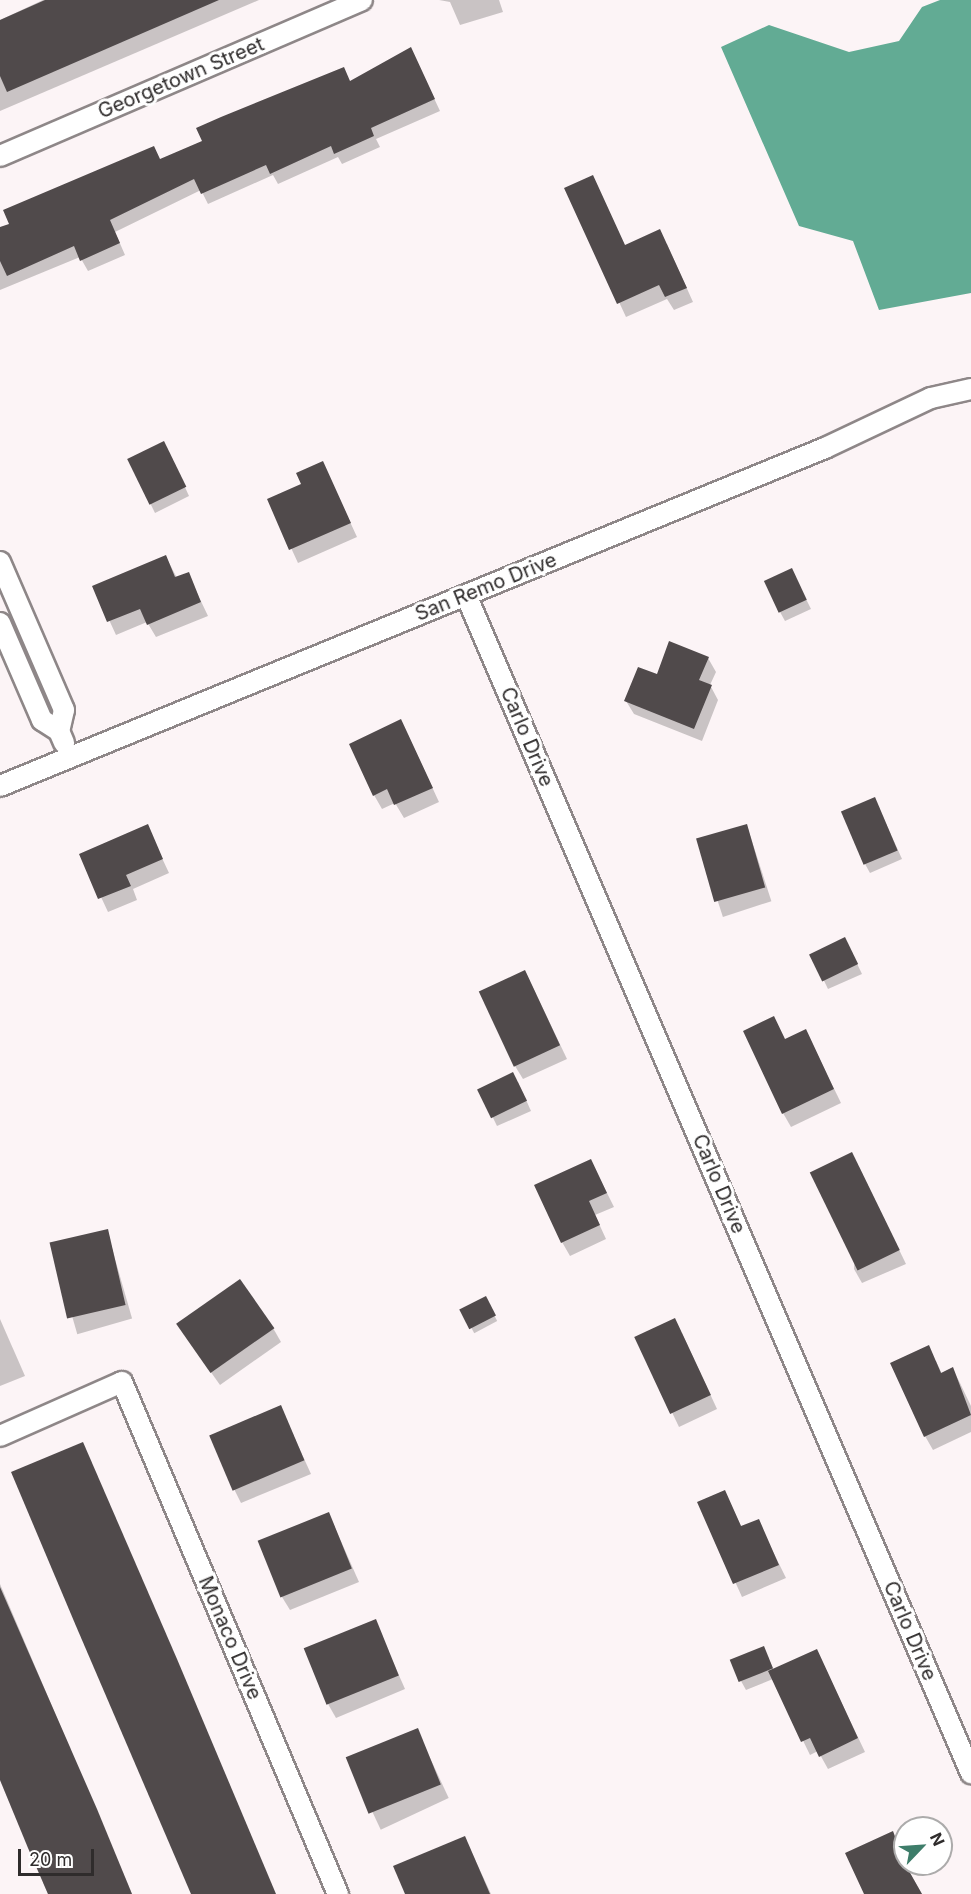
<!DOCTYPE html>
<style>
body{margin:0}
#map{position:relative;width:971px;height:1894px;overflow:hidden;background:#fcf4f6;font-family:Inter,sans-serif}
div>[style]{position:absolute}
.water>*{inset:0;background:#62ab94}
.shadow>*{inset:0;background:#0003;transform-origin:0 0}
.building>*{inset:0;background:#504a4b;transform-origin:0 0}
.roads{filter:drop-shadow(2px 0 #8e8788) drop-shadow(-2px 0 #8e8788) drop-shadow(0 2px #8e8788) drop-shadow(0 -2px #8e8788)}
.minor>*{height:20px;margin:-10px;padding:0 10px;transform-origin:10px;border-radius:10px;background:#fff}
span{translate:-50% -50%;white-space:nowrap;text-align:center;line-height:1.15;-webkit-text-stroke:6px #fff;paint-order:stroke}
.street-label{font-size:20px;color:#2f2c2c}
.north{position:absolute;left:893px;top:1816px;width:60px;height:60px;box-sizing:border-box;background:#fff;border:2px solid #acabab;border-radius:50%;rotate:65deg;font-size:16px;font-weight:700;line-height:24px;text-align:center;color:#2f2c2c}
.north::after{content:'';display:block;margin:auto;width:21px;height:27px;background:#3e7d6a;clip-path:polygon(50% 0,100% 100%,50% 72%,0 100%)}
.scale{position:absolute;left:18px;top:1849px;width:76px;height:27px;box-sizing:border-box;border:3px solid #2f2c2c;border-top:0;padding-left:8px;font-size:18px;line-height:21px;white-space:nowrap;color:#2f2c2c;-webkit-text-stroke:4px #fff;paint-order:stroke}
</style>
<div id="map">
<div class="water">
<div style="clip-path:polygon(940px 0,971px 0,971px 293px,879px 310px,853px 241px,799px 226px,721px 47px,769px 25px,849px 52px,899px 41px,922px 7px)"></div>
</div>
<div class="shadow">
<div style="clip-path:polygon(43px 0,259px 0,0 111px,0 20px)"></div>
<div style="clip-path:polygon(439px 0,499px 0,503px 12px,460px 25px,450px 2px)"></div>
<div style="clip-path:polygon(411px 49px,440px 111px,376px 139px,380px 147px,342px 164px,338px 157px,278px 184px,273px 175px,208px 204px,201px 190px,115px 232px,125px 255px,88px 271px,80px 257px,0 290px,0 229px,350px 83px)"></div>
<div style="clip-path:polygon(592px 177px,625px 246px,667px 244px,693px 302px,674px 310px,667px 299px,626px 317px,566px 188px)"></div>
<div style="clip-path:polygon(169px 452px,189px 496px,155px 513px,129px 460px)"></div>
<div style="clip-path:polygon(323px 463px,357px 537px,298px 563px,269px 500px,303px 485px)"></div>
<div style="clip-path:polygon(166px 557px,177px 578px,188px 574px,208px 616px,156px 637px,147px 622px,116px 635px,94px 587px)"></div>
<div style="clip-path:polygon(796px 579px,811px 609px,785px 621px,780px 612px)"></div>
<div style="clip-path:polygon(708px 658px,716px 672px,710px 685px,718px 700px,702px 741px,634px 714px,626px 701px,657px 676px)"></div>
<div style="clip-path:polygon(408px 735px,439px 802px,404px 818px,395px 803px,382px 809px,374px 795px)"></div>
<div style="clip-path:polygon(875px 799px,902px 859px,870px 873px,865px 864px)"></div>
<div style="clip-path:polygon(147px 826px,169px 873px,133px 889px,137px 900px,108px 912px,81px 854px)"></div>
<div style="left:747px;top:826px;width:79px;height:51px;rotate:72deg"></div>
<div style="clip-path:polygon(849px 947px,862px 974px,828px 989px,811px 954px)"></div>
<div style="clip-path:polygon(525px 971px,567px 1059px,523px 1079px,515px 1066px)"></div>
<div style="clip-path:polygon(806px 1031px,841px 1103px,791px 1127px,783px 1113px,785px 1040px)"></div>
<div style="clip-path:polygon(518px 1082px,531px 1111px,497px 1126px,479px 1089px)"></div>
<div style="clip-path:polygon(591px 1161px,614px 1207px,595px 1215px,606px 1239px,570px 1256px,562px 1242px)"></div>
<div style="clip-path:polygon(859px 1167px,906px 1264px,862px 1283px,854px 1269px)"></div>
<div style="left:107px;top:1231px;width:91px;height:57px;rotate:74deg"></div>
<div style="left:485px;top:1298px;width:26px;height:26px;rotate:62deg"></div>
<div style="clip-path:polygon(0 1319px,25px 1376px,0 1386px)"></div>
<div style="clip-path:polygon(273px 1328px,281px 1342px,220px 1385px,186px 1337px)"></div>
<div style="clip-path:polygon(682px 1333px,717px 1409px,679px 1427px,636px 1337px)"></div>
<div style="clip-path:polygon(936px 1361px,942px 1374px,953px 1369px,960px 1383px,971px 1406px,971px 1432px,933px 1450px,925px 1436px)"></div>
<div style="clip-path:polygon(280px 1406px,311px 1474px,241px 1503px,234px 1489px)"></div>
<div style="clip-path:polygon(725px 1492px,742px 1528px,758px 1521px,786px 1578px,742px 1597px,699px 1502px)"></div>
<div style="clip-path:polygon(329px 1514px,359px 1582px,290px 1610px,282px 1597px)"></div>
<div style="clip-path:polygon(0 1584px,132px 1894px,48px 1894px,0 1780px)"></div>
<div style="clip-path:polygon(375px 1621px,405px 1689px,336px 1718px,328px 1704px)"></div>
<div style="clip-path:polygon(817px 1651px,865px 1752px,828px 1769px,818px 1751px,810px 1755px,773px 1679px,746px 1690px,741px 1681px,768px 1657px,774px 1671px)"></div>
<div style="left:417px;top:1730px;width:75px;height:75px;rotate:65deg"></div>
<div style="clip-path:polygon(892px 1832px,905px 1864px,922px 1894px,866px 1894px)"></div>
<div style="clip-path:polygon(465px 1838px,491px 1894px,407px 1894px)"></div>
</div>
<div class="building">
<div style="clip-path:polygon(45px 0,219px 0,7px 92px,0 76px,0 20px)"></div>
<div style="clip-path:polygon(411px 47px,435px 99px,371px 128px,374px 136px,334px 154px,331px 146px,270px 174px,266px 165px,201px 194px,194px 179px,110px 220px,120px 243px,80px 261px,74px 246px,7px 276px,0 261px,0 227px,9px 224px,3px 210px,154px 146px,160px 159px,202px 141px,196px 128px,221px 117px,344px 67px,350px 81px)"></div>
<div style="clip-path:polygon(593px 175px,625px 245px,660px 229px,687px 288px,665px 297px,659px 285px,617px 304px,564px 188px)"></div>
<div style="left:164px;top:441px;width:51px;height:41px;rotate:64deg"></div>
<div style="clip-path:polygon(323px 461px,351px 523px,289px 550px,267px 499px,301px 484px,296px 473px)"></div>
<div style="clip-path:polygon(166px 555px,175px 577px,189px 572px,201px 602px,147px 625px,140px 609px,107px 622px,92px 586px)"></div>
<div style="left:792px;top:568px;width:35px;height:31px;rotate:65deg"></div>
<div style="clip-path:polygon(669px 641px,709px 657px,699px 680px,712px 685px,694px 729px,624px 701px,638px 667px,657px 674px)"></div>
<div style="clip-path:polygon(401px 719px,433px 788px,394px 805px,387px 789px,373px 796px,349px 744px)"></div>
<div style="left:875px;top:797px;width:58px;height:37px;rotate:67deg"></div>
<div style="clip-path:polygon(148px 824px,163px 859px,126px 875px,131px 886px,98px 899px,79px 854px)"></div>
<div style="left:747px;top:824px;width:66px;height:53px;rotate:74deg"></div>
<div style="left:845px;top:937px;width:30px;height:40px;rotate:64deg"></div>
<div style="left:525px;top:970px;width:83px;height:51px;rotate:65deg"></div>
<div style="clip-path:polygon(774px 1016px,785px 1039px,806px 1029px,834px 1089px,782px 1114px,743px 1031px)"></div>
<div style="left:513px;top:1072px;width:32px;height:40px;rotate:64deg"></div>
<div style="left:852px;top:1152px;width:109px;height:47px;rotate:64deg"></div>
<div style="clip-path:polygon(591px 1159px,607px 1193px,589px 1201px,600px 1225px,561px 1243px,534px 1185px)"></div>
<div style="left:108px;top:1229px;width:78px;height:60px;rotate:77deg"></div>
<div style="left:240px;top:1279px;width:60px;height:78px;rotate:55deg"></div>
<div style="left:486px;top:1296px;width:22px;height:30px;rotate:63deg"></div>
<div style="left:675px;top:1318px;width:85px;height:45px;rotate:65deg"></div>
<div style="clip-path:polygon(929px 1345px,941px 1373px,953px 1367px,971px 1415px,924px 1437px,890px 1363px)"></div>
<div style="left:281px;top:1405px;width:60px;height:78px;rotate:67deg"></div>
<div style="clip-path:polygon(83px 1442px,177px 1659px,276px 1894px,191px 1894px,76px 1626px,11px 1472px)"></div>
<div style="clip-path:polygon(725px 1490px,741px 1526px,759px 1519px,779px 1565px,733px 1584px,697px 1502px)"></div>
<div style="left:329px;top:1512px;width:61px;height:77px;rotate:68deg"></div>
<div style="clip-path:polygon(0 1587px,97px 1809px,132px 1894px,48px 1894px,28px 1848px,0 1780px)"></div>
<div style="left:376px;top:1619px;width:61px;height:78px;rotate:68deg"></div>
<div style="left:764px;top:1646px;width:24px;height:37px;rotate:68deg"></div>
<div style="clip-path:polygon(817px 1649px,858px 1738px,819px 1757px,810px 1738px,801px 1742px,768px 1671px)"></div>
<div style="left:418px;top:1728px;width:61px;height:78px;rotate:68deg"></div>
<div style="clip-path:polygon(893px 1831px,905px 1864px,922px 1894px,864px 1894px,845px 1853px)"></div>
<div style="clip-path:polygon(465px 1836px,490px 1894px,405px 1894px,393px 1866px)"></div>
</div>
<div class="roads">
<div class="minor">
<div style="left:0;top:156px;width:394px;rotate:-23.3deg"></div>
<div style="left:0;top:562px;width:161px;rotate:66.6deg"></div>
<div style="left:64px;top:710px;width:22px;rotate:103deg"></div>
<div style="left:466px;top:595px;width:1282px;rotate:66.8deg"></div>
<div style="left:0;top:623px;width:106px;rotate:66.6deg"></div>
<div style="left:42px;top:720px;width:20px;rotate:33deg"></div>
<div style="left:59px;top:731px;width:13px;rotate:67deg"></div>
<div style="left:0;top:786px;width:892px;rotate:-22.28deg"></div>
<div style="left:825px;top:448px;width:117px;rotate:-25.3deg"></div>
<div style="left:931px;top:398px;width:41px;rotate:-12.7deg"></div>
<div style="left:0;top:1436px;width:133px;rotate:-23.9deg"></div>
<div style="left:122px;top:1382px;width:556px;rotate:67.13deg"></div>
</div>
</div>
<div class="street-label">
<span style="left:181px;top:78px;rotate:-23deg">Georgetown Street</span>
<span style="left:486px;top:587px;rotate:-22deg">San Remo Drive</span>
<span style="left:527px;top:737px;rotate:67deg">Carlo Drive</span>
<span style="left:719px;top:1184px;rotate:67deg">Carlo Drive</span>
<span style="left:910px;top:1631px;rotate:67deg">Carlo Drive</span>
<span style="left:230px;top:1638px;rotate:67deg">Monaco Drive</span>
</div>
<div class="north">N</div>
<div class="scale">20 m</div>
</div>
